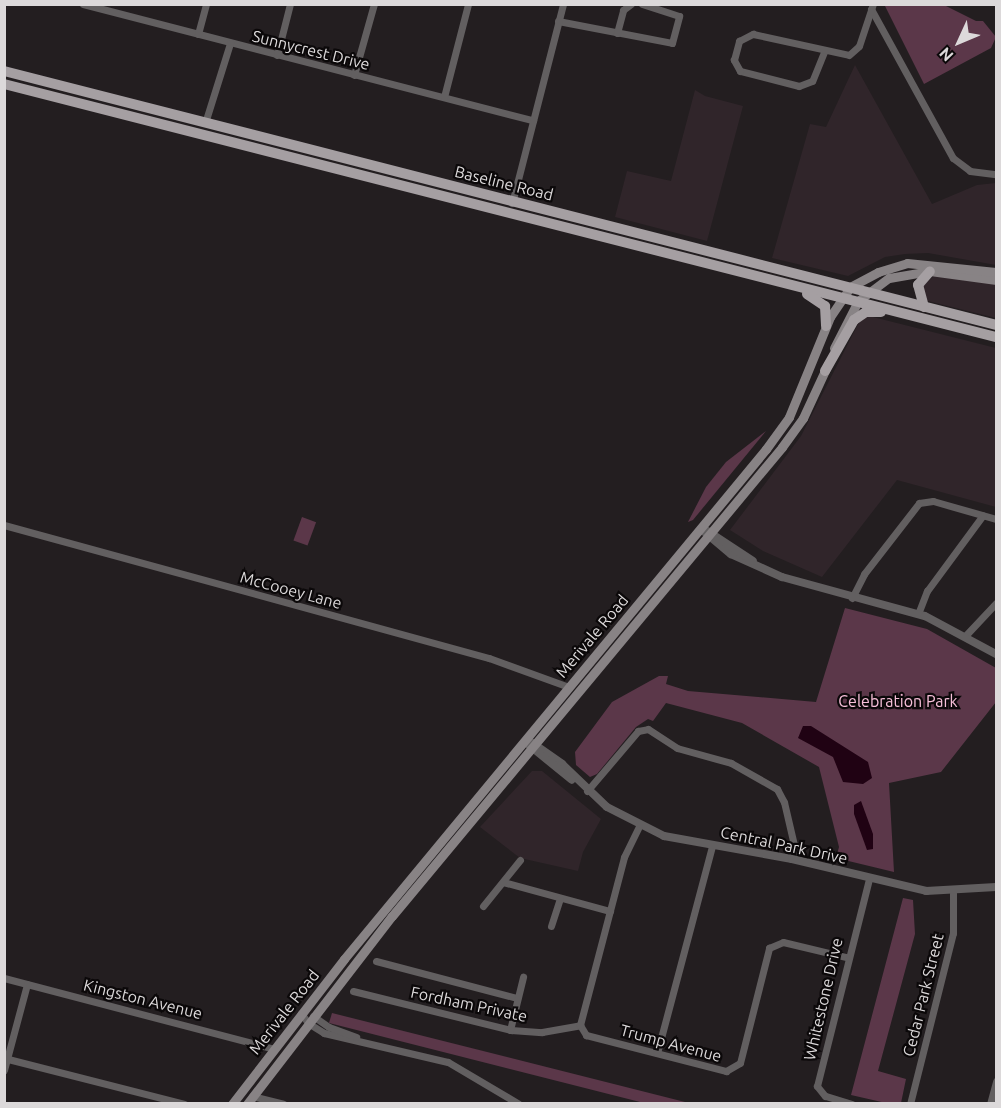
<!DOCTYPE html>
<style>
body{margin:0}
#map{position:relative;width:1001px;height:1108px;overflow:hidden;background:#231e20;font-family:Ubuntu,sans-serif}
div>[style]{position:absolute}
.built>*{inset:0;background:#30252a}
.green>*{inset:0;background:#5b3749;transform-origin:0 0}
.water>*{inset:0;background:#200213}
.minor>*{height:7px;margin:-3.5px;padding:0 3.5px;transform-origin:3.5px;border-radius:3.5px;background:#625f60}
.tertiary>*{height:8px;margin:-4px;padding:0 4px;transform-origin:4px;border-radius:4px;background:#625f60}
.secondary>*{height:9px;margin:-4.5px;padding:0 4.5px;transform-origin:4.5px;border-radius:4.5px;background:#888385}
.primary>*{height:10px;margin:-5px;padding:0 5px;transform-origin:5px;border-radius:5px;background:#a59fa2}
span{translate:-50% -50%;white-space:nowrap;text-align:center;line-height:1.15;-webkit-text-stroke:4.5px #0b0809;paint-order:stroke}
.street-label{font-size:16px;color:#dcd9da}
.park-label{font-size:16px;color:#f8c0da}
.frame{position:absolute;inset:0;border:6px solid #dcd9da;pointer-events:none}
.north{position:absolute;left:929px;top:12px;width:60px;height:60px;-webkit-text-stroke:4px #0b0809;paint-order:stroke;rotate:226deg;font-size:16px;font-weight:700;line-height:24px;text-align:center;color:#dcd9da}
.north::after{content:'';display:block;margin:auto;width:21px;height:27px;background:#dcd9da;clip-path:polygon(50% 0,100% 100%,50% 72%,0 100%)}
</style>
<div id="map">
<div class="built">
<div style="clip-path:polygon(855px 65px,932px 204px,977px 185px,996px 183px,996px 265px,928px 253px,905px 254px,885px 257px,848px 276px,772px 258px,810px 124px,826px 127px)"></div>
<div style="clip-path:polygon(695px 90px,705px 96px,743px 106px,707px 241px,615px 217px,627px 171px,671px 181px)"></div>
<div style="clip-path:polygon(934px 276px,996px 284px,996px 318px,924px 300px,922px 286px)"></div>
<div style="clip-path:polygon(869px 316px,996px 348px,996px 507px,897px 480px,822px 577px,763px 551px,730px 530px,801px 436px,855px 330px,861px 319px)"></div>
<div style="clip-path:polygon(532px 771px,542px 771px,601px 819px,583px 852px,578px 871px,520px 858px,480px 827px)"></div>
</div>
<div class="green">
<div style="clip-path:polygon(884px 4px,944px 5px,976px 21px,983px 21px,996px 37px,991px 48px,924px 84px)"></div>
<div style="clip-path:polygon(766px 431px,693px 520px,688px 522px,706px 487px,726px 462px)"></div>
<div style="left:302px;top:517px;width:15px;height:25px;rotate:20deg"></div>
<div style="clip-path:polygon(845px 608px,927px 629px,996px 668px,996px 702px,941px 772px,889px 783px,894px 872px,836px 858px,839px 847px,819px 767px,742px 723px,666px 703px,653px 721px,648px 719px,636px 727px,597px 774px,590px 777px,576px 765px,575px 752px,612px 702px,659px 676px,668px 676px,666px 684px,688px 691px,816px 702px)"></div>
<div style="clip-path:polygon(903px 898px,913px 900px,915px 934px,878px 1071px,906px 1079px,901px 1103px,886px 1103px,851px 1095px)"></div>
<div style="clip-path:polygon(332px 1013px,689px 1103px,644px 1103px,329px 1023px)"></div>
</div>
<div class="water">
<div style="clip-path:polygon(803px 726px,811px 726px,868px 762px,872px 778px,863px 784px,843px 782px,833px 757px,798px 738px)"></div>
<div style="clip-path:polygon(861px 801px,873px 834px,873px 849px,867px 850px,854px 814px,854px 805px)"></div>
</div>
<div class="minor">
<div style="left:83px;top:4px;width:465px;rotate:14.5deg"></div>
<div style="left:871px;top:9px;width:170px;rotate:61.2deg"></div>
<div style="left:953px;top:158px;width:21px;rotate:37deg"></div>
<div style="left:970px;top:171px;width:26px;rotate:7deg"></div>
<div style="left:558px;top:21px;width:116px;rotate:10.9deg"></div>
<div style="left:672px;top:43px;width:28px;rotate:-75deg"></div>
<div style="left:679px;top:16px;width:39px;rotate:-162deg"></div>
<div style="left:617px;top:33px;width:24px;rotate:-75deg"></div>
<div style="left:623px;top:10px;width:10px;rotate:-37deg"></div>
<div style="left:198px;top:34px;width:31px;rotate:-75deg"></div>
<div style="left:824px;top:52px;width:31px;rotate:112deg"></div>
<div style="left:812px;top:81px;width:14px;rotate:159deg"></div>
<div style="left:799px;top:86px;width:61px;rotate:-165.7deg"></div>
<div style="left:740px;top:71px;width:13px;rotate:-119deg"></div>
<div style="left:734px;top:60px;width:20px;rotate:-75deg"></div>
<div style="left:739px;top:41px;width:16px;rotate:-27deg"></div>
<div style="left:753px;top:34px;width:98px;rotate:12.3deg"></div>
<div style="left:849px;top:55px;width:13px;rotate:-42deg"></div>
<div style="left:859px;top:46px;width:44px;rotate:-71.6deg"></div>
<div style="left:277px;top:55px;width:53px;rotate:-75.7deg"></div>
<div style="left:354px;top:75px;width:74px;rotate:-74.3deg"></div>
<div style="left:444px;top:97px;width:96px;rotate:-75.5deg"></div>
<div style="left:205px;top:123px;width:84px;rotate:-72.6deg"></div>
<div style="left:512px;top:203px;width:205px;rotate:-75.6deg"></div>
<div style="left:4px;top:525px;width:503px;rotate:15.34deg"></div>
<div style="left:489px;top:658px;width:85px;rotate:19.9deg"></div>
<div style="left:852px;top:598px;width:27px;rotate:-63deg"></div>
<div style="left:864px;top:574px;width:90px;rotate:-52.2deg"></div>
<div style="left:919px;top:503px;width:14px;rotate:-8deg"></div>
<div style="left:933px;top:501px;width:66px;rotate:15.9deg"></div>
<div style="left:918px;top:614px;width:25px;rotate:-69deg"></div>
<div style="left:927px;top:591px;width:94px;rotate:-53.6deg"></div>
<div style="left:966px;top:635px;width:44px;rotate:-46.8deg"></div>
<div style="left:587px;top:791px;width:79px;rotate:-49.6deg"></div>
<div style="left:638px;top:731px;width:10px;rotate:-11deg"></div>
<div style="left:648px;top:729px;width:35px;rotate:33deg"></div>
<div style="left:677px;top:748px;width:56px;rotate:15.5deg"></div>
<div style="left:731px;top:763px;width:53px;rotate:29.5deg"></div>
<div style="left:777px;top:789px;width:15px;rotate:62deg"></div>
<div style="left:784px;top:802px;width:44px;rotate:76.9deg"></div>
<div style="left:794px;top:845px;width:14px;rotate:98deg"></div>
<div style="left:503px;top:882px;width:111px;rotate:15.2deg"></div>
<div style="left:483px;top:906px;width:59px;rotate:-51.2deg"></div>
<div style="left:551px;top:926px;width:29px;rotate:-72deg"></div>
<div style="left:376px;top:961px;width:146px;rotate:14.7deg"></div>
<div style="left:4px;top:978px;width:279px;rotate:14.7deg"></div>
<div style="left:353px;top:991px;width:163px;rotate:13.9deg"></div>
<div style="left:511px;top:1030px;width:31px;rotate:4deg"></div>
<div style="left:542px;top:1032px;width:39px;rotate:-10deg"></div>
<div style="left:301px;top:1013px;width:12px;rotate:55deg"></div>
<div style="left:308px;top:1023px;width:19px;rotate:32deg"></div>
<div style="left:324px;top:1033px;width:127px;rotate:13.2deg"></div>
<div style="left:448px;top:1062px;width:82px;rotate:30.6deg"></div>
<div style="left:313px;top:1016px;width:19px;rotate:35deg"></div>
<div style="left:329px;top:1027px;width:29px;rotate:20deg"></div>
<div style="left:580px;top:1025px;width:12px;rotate:59deg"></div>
<div style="left:586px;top:1035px;width:145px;rotate:14.4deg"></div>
<div style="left:726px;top:1071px;width:16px;rotate:-30deg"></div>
<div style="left:740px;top:1063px;width:119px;rotate:-75.8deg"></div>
<div style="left:769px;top:948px;width:15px;rotate:-23deg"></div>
<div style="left:783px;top:942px;width:65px;rotate:13.4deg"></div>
<div style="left:580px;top:1025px;width:174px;rotate:-75.3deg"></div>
<div style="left:624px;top:857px;width:34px;rotate:-64deg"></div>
<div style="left:510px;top:1030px;width:55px;rotate:-76.2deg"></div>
<div style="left:657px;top:1053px;width:214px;rotate:-75.1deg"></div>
<div style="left:4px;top:1058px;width:186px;rotate:14.3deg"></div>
<div style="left:4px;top:1070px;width:89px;rotate:-75deg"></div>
<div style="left:252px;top:1096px;width:32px;rotate:14deg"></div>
<div style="left:852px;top:1104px;width:28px;rotate:-163deg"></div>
<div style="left:825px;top:1096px;width:13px;rotate:-129deg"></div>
<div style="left:817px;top:1086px;width:213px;rotate:-75.9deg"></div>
<div style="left:910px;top:1104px;width:176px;rotate:-75.9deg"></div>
<div style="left:953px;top:933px;width:40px;rotate:-90deg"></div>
<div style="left:990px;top:1104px;width:24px;rotate:-75deg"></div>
</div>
<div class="tertiary">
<div style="left:701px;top:529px;width:39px;rotate:40deg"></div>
<div style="left:731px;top:554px;width:56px;rotate:24.3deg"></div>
<div style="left:782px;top:577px;width:148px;rotate:15.3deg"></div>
<div style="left:925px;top:616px;width:81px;rotate:28.2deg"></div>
<div style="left:706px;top:530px;width:56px;rotate:33.4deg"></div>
<div style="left:531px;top:742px;width:38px;rotate:35deg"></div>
<div style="left:562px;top:764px;width:62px;rotate:43.7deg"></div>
<div style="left:607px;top:807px;width:64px;rotate:27deg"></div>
<div style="left:664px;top:836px;width:130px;rotate:10.2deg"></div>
<div style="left:792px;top:859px;width:138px;rotate:13.4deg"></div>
<div style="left:926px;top:891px;width:70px;rotate:-3.3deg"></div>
<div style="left:529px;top:745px;width:55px;rotate:39.1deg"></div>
</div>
<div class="secondary">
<div style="left:834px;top:348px;width:53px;rotate:-62.9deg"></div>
<div style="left:858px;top:301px;width:39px;rotate:-37deg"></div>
<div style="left:889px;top:278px;width:42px;rotate:-9.7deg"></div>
<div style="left:930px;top:271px;width:67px;rotate:7.8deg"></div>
<div style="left:232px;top:1104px;width:183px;rotate:-52.3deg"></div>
<div style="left:344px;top:959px;width:662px;rotate:-50.39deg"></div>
<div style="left:766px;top:449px;width:39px;rotate:-54deg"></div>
<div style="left:789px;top:417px;width:108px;rotate:-67.7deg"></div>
<div style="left:830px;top:317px;width:36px;rotate:-56deg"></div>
<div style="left:850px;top:287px;width:32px;rotate:-28deg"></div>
<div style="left:878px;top:272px;width:30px;rotate:-17deg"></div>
<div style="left:907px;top:263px;width:89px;rotate:5.8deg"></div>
<div style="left:247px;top:1104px;width:237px;rotate:-52.4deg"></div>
<div style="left:392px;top:916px;width:610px;rotate:-50.25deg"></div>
<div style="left:782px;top:447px;width:36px;rotate:-54deg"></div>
<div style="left:803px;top:418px;width:60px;rotate:-65.2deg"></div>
</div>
<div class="primary">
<div style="left:4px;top:71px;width:1024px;rotate:14.36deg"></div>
<div style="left:4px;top:84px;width:1024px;rotate:14.31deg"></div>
<div style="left:807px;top:294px;width:22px;rotate:34deg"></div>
<div style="left:825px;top:306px;width:20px;rotate:87deg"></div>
<div style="left:924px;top:307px;width:23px;rotate:-105deg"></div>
<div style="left:918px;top:285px;width:18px;rotate:-49deg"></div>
<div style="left:825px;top:371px;width:59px;rotate:-60.4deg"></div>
<div style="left:854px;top:320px;width:14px;rotate:-34deg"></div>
<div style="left:866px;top:312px;width:15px"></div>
</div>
<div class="street-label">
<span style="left:311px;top:50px;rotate:14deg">Sunnycrest Drive</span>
<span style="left:504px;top:183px;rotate:14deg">Baseline Road</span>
<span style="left:291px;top:590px;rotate:15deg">McCooey Lane</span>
<span style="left:592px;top:636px;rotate:-50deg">Merivale Road</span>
<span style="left:784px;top:845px;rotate:12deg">Central Park Drive</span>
<span style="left:923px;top:995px;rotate:-76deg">Cedar Park Street</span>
<span style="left:143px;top:999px;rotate:14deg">Kingston Avenue</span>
<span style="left:823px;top:999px;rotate:-77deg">Whitestone Drive</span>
<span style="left:469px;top:1004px;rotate:12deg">Fordham Private</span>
<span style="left:284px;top:1012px;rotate:-52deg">Merivale Road</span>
<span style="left:671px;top:1043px;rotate:15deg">Trump Avenue</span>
</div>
<div class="park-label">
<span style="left:898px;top:701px">Celebration Park</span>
</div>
<div class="frame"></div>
<div class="north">N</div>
</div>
